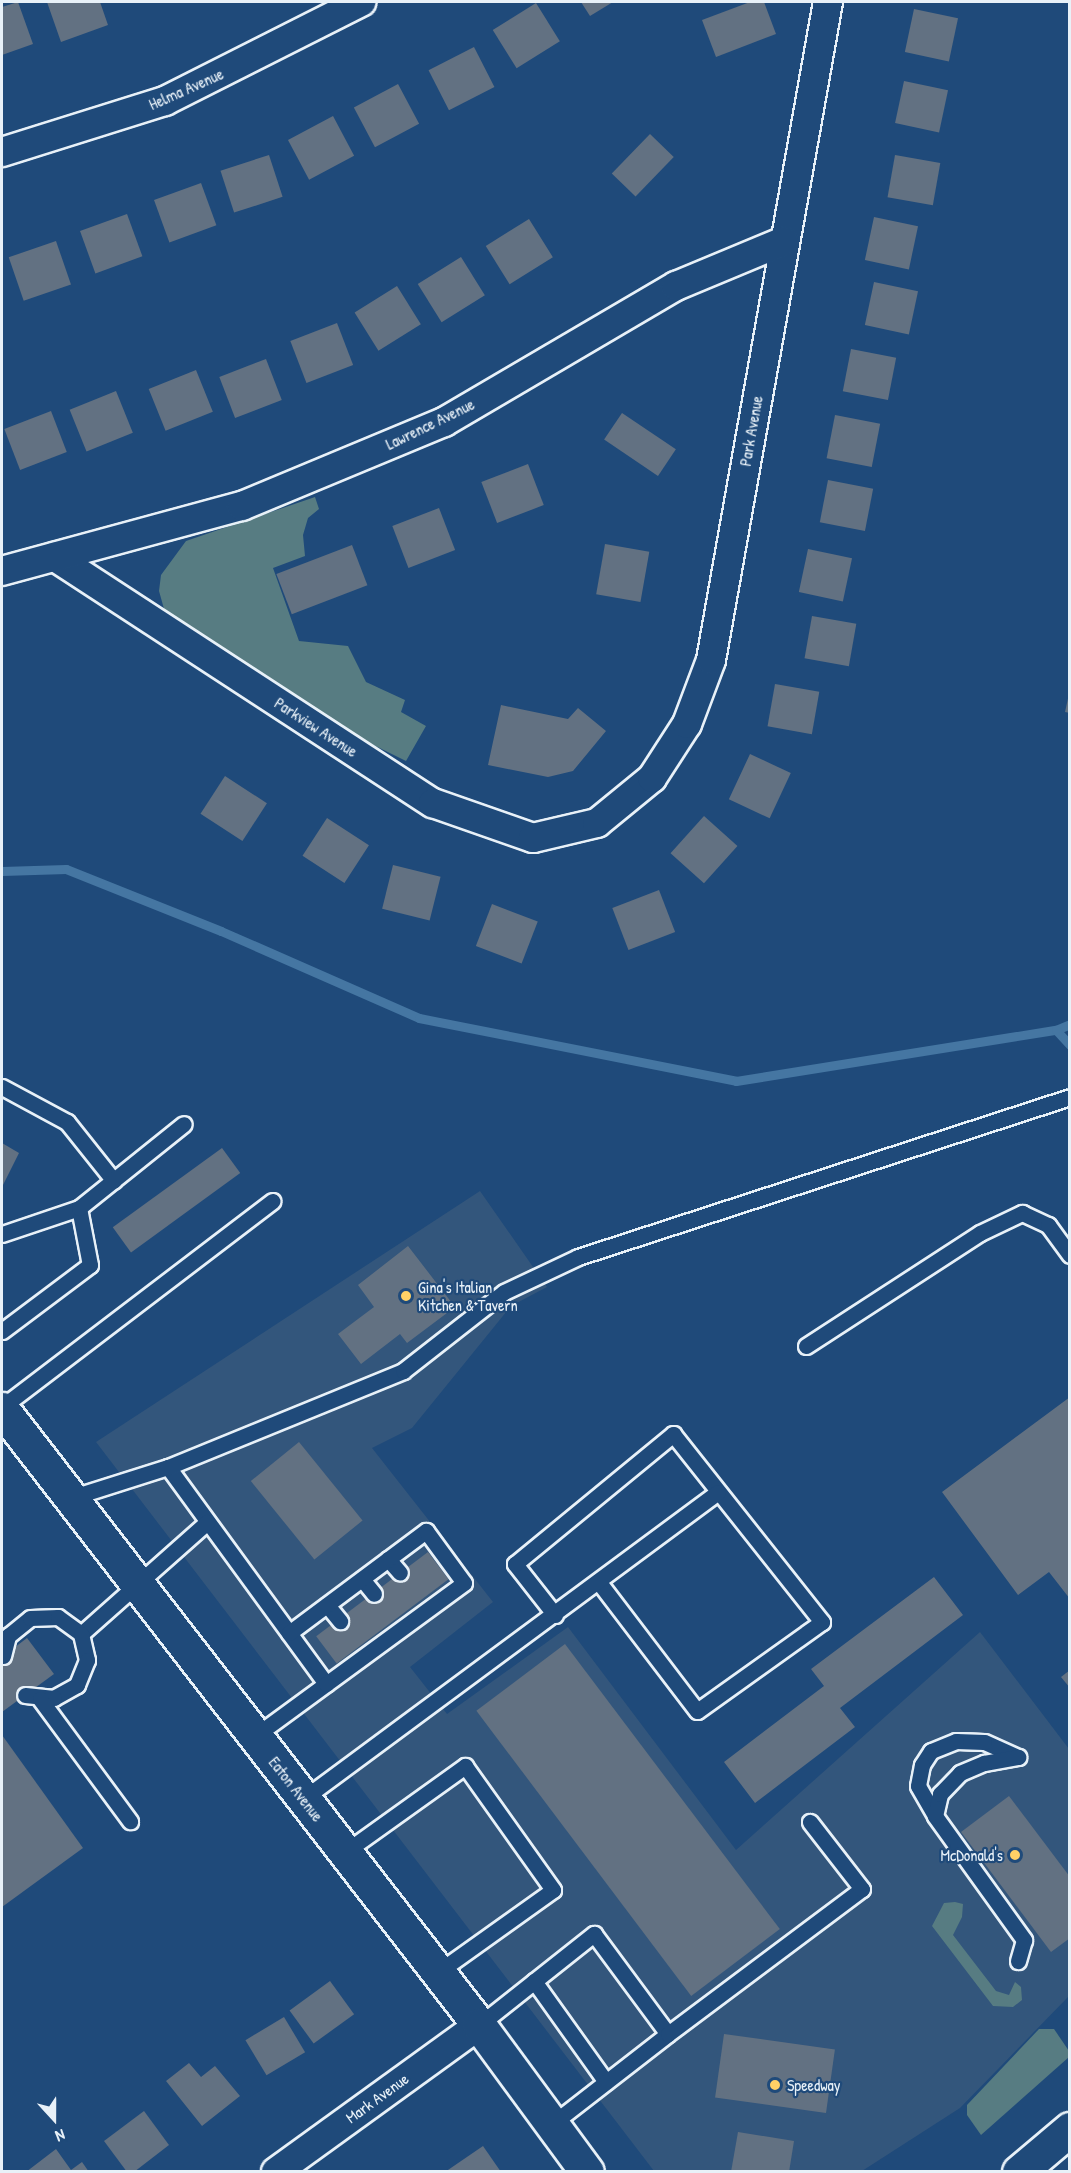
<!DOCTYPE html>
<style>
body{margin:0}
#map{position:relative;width:1071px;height:2173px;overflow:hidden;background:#1f4a7a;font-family:"Patrick Hand",sans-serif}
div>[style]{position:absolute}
.built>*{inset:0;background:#33567c}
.green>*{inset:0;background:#577c82}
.stream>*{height:9px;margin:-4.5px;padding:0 4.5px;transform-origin:4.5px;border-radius:4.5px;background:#4576a2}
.building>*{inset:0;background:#627182;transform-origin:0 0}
.roads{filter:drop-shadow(2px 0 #e8f1f8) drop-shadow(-2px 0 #e8f1f8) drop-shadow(0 2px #e8f1f8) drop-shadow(0 -2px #e8f1f8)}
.service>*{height:15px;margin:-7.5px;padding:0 7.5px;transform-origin:7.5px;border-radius:7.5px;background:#1f4a7a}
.minor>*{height:28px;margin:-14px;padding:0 14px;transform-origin:14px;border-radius:14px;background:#1f4a7a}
.secondary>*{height:33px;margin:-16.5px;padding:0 16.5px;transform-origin:16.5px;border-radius:16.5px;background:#1f4a7a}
.dots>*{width:16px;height:16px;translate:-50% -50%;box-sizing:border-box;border:3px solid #1f4a7a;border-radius:50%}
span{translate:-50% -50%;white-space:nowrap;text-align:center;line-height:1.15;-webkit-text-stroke:4.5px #1f4a7a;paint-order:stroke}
.street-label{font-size:16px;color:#e8f1f8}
.poi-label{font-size:16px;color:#e8f1f8}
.left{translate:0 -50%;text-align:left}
.right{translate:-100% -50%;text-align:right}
.frame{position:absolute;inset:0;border:3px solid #e8f1f8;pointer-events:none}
.north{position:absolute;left:24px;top:2089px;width:60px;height:60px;-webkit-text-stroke:4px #1f4a7a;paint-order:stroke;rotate:159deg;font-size:16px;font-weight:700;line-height:24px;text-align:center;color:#e8f1f8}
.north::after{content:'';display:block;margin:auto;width:21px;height:27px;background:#e8f1f8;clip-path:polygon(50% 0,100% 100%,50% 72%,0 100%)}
</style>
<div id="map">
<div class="built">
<div style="clip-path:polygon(480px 1191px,547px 1287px,511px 1306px,412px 1428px,372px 1448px,493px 1602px,410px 1667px,447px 1714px,568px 1627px,736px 1850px,980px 1632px,1069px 1749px,1069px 1996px,960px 2108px,862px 2171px,654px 2171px,96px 1442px)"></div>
</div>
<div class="green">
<div style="clip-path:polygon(315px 497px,319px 509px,308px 518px,303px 535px,305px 556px,273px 568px,299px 641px,348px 646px,366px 682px,405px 700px,401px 712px,426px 726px,406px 761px,343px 730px,166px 616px,159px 591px,161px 575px,186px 541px)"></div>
<div style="clip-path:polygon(955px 1902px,963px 1904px,962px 1917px,953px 1935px,996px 1991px,1009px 1995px,1015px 1982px,1021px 1987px,1022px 2000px,1013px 2007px,993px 2006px,932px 1926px,944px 1903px)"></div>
<div style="clip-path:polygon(1039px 2029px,1054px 2029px,1069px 2051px,1069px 2057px,981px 2135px,967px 2115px,967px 2105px)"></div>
</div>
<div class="stream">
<div style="left:2px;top:871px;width:64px;rotate:-1.8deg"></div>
<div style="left:66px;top:869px;width:167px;rotate:21.8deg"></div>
<div style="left:221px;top:931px;width:216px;rotate:23.7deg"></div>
<div style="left:419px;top:1018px;width:323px;rotate:11.2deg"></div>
<div style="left:736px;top:1081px;width:324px;rotate:-9.1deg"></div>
<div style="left:1056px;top:1030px;width:15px;rotate:-23deg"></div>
<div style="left:1056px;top:1030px;width:21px;rotate:47deg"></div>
</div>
<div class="building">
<div style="clip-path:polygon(18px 2px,33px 44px,2px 55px,2px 7px)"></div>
<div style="clip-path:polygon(47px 2px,100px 2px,108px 25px,61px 42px)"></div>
<div style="clip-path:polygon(581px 2px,613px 2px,590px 16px)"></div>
<div style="clip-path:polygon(750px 2px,764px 2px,776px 34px,716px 57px,702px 20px)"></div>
<div style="left:536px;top:3px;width:45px;height:51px;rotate:58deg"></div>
<div style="left:914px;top:9px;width:45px;height:44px;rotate:12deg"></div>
<div style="left:474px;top:47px;width:45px;height:51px;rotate:63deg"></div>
<div style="left:904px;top:81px;width:45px;height:43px;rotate:12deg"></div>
<div style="left:398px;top:84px;width:45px;height:50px;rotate:62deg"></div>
<div style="left:333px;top:116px;width:45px;height:51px;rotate:62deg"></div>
<div style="left:650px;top:134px;width:33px;height:55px;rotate:44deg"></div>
<div style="left:269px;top:155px;width:44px;height:51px;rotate:72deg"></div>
<div style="left:895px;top:155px;width:46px;height:43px;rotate:10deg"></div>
<div style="left:201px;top:183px;width:45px;height:50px;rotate:70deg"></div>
<div style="left:127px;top:214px;width:45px;height:50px;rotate:70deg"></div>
<div style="left:874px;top:217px;width:45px;height:44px;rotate:12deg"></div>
<div style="left:529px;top:219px;width:45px;height:51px;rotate:58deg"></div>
<div style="left:56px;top:241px;width:46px;height:50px;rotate:71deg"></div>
<div style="left:461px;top:257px;width:45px;height:51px;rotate:58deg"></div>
<div style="left:874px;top:282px;width:45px;height:44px;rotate:12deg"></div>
<div style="left:397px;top:286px;width:45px;height:50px;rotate:58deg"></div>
<div style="left:337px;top:323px;width:45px;height:50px;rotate:69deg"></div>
<div style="left:851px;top:349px;width:46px;height:43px;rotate:11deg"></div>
<div style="left:266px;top:359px;width:44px;height:50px;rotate:69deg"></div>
<div style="left:196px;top:370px;width:45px;height:51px;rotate:68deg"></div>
<div style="left:116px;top:391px;width:45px;height:50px;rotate:68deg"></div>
<div style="left:51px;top:411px;width:44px;height:50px;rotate:69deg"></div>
<div style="left:622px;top:413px;width:65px;height:32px;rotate:34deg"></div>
<div style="left:835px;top:415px;width:46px;height:44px;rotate:11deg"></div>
<div style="left:528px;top:464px;width:44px;height:50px;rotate:69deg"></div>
<div style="left:828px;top:480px;width:46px;height:43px;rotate:11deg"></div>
<div style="left:439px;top:508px;width:45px;height:50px;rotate:69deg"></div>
<div style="left:605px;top:544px;width:45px;height:51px;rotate:10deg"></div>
<div style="left:352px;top:545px;width:43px;height:81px;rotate:69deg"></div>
<div style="left:808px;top:549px;width:45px;height:44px;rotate:12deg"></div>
<div style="left:812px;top:616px;width:45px;height:43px;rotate:10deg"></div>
<div style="left:775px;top:684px;width:45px;height:43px;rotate:10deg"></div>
<div style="clip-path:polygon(1069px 694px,1070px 694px,1070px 713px,1065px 712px)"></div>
<div style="clip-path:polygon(501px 705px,568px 719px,578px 708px,606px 731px,573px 771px,548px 777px,488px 765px)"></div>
<div style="left:750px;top:754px;width:45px;height:50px;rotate:25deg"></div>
<div style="left:225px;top:776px;width:50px;height:45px;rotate:33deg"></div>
<div style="left:704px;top:816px;width:45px;height:50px;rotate:42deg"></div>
<div style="left:327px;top:818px;width:50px;height:45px;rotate:33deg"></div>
<div style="left:393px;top:865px;width:49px;height:45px;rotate:14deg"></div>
<div style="left:659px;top:890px;width:45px;height:50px;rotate:69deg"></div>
<div style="left:492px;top:904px;width:49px;height:45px;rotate:21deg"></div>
<div style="clip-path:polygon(2px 1143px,19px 1153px,2px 1187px)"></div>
<div style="left:222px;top:1148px;width:31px;height:135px;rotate:54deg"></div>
<div style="clip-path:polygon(408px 1246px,455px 1307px,407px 1343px,400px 1334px,361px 1364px,338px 1334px,374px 1307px,358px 1285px)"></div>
<div style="clip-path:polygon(1070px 1397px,1070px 1599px,1049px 1572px,1018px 1595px,942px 1492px)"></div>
<div style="left:299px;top:1442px;width:101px;height:62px;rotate:51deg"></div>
<div style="left:428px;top:1552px;width:34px;height:140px;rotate:53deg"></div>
<div style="clip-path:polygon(934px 1577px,963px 1615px,840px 1708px,855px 1727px,755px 1803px,724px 1762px,824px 1686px,811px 1669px)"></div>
<div style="clip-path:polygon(27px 1638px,54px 1674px,2px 1712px,2px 1657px)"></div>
<div style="left:565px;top:1644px;width:357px;height:111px;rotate:53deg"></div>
<div style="clip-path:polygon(1070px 1670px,1070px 1688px,1061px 1677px)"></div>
<div style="clip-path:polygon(2px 1735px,83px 1848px,2px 1907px)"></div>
<div style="clip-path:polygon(1009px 1796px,1070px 1877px,1070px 1938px,1051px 1952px,961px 1832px)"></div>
<div style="left:330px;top:1981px;width:41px;height:50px;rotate:54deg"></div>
<div style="left:284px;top:2017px;width:41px;height:45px;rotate:59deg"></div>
<div style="left:724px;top:2034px;width:112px;height:64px;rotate:8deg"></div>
<div style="clip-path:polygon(189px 2063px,201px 2077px,215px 2066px,240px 2096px,202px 2126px,166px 2081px)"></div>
<div style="clip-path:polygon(144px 2111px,169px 2145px,134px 2172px,127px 2172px,104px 2141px)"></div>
<div style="clip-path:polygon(738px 2132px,794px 2141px,789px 2172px,731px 2172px)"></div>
<div style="clip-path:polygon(483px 2146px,501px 2172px,445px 2172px)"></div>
<div style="clip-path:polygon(56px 2149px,71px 2170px,82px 2162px,89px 2172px,26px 2172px)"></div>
</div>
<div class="roads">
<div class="service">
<div style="left:2px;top:1087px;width:74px;rotate:28.3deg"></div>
<div style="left:67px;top:1122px;width:75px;rotate:51.5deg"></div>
<div style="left:2px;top:1234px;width:81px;rotate:-18.7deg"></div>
<div style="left:2px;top:1331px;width:110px;rotate:-36.9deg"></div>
<div style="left:90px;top:1265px;width:58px;rotate:-100.9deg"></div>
<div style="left:79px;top:1208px;width:134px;rotate:-38.7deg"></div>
<div style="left:806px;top:1346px;width:207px;rotate:-33deg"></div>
<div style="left:980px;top:1233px;width:47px;rotate:-25.5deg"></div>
<div style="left:1022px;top:1213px;width:29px;rotate:25deg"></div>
<div style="left:1048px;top:1225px;width:37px;rotate:54deg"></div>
<div style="left:2px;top:1407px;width:340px;rotate:-37.3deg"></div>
<div style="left:168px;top:1467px;width:268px;rotate:53.9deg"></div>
<div style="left:326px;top:1684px;width:88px;rotate:143.8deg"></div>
<div style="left:70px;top:1498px;width:103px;rotate:-17.6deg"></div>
<div style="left:168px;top:1467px;width:254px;rotate:-22.2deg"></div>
<div style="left:403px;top:1371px;width:128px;rotate:-38deg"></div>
<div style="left:504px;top:1292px;width:82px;rotate:-25.3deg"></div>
<div style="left:578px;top:1257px;width:517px;rotate:-18.01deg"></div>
<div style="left:388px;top:1559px;width:18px;rotate:49deg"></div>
<div style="left:362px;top:1579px;width:19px;rotate:51deg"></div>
<div style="left:327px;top:1605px;width:21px;rotate:51deg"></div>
<div style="left:555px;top:1615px;width:65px;rotate:-128.1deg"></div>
<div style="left:515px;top:1564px;width:205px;rotate:-39.4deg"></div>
<div style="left:673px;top:1434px;width:240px;rotate:51.6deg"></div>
<div style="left:822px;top:1622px;width:153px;rotate:144.5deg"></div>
<div style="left:697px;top:1711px;width:163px;rotate:-127.3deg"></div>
<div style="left:289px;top:1633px;width:171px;rotate:-36.7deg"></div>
<div style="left:426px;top:1531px;width:64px;rotate:53.8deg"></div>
<div style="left:464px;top:1583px;width:171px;rotate:143.8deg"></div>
<div style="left:81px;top:1634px;width:169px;rotate:-41.6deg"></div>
<div style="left:3px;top:1656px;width:21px;rotate:-76deg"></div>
<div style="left:8px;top:1636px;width:28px;rotate:-39deg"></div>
<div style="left:30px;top:1618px;width:28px;rotate:-2deg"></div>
<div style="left:58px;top:1617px;width:29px;rotate:36deg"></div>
<div style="left:81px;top:1634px;width:27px;rotate:77deg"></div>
<div style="left:87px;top:1660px;width:27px;rotate:112deg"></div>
<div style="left:77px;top:1685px;width:26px;rotate:151deg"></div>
<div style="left:54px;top:1698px;width:29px;rotate:-174deg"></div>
<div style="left:40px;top:1699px;width:152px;rotate:53.6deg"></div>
<div style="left:1018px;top:1757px;width:37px;rotate:-156deg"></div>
<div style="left:984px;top:1742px;width:28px;rotate:-178deg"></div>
<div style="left:956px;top:1741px;width:27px;rotate:158deg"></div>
<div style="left:931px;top:1751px;width:17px;rotate:123deg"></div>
<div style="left:922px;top:1765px;width:21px;rotate:101deg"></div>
<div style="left:918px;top:1786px;width:34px;rotate:60deg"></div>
<div style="left:935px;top:1816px;width:153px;rotate:54.3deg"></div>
<div style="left:1024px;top:1940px;width:22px;rotate:106deg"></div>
<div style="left:303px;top:1799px;width:516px;rotate:-36.49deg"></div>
<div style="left:935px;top:1816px;width:23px;rotate:-77deg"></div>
<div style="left:940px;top:1794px;width:29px;rotate:-46deg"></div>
<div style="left:960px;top:1773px;width:26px;rotate:-23deg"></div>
<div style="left:984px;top:1763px;width:35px;rotate:-10deg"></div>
<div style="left:345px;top:1852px;width:148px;rotate:-35.6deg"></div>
<div style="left:465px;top:1766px;width:152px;rotate:54.6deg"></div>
<div style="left:553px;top:1890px;width:141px;rotate:144.5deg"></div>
<div style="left:534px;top:1981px;width:124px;rotate:54.5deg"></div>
<div style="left:479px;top:2025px;width:147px;rotate:-38.4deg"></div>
<div style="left:594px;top:1934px;width:124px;rotate:53.5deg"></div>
<div style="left:668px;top:2034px;width:147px;rotate:142.2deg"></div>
<div style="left:668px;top:2034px;width:242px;rotate:-36.8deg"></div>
<div style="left:862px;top:1889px;width:85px;rotate:-127.8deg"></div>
</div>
<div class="minor">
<div style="left:2px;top:152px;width:171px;rotate:-17.4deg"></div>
<div style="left:165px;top:101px;width:220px;rotate:-26.8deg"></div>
<div style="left:55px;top:557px;width:451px;rotate:33.1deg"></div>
<div style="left:433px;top:803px;width:106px;rotate:19.3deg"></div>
<div style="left:533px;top:838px;width:66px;rotate:-13.2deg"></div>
<div style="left:597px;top:823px;width:71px;rotate:-39.3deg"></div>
<div style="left:652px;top:778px;width:64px;rotate:-57.1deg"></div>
<div style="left:687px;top:724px;width:68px;rotate:-69.4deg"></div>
<div style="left:711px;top:660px;width:668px;rotate:-79.92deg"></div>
<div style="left:2px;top:571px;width:249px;rotate:-15.2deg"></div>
<div style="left:242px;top:506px;width:219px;rotate:-22.6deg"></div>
<div style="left:444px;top:422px;width:269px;rotate:-30.4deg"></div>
<div style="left:676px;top:286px;width:117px;rotate:-22.6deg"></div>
<div style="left:276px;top:2172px;width:251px;rotate:-35.9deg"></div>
</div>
<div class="secondary">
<div style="left:2px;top:1409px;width:779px;rotate:52.25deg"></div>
<div style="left:479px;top:2025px;width:182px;rotate:53.7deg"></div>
<div style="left:1019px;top:2172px;width:67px;rotate:-40.1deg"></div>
</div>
</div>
<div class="dots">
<div style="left:406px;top:1296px;background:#ffd166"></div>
<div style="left:1015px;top:1855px;background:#ffd166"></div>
<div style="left:775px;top:2085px;background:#ffd166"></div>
</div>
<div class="street-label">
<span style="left:186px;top:89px;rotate:-24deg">Helma Avenue</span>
<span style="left:430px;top:424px;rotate:-26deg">Lawrence Avenue</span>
<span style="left:751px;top:431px;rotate:-80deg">Park Avenue</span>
<span style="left:316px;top:727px;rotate:33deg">Parkview Avenue</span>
<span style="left:296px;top:1789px;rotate:52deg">Eaton Avenue</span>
<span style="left:377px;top:2098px;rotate:-36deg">Mark Avenue</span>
</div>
<div class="poi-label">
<span class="left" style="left:418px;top:1296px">Gina's Italian<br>Kitchen &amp; Tavern</span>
<span class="right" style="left:1003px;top:1855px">McDonald's</span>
<span class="left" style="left:787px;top:2085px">Speedway</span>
</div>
<div class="frame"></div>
<div class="north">N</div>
</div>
